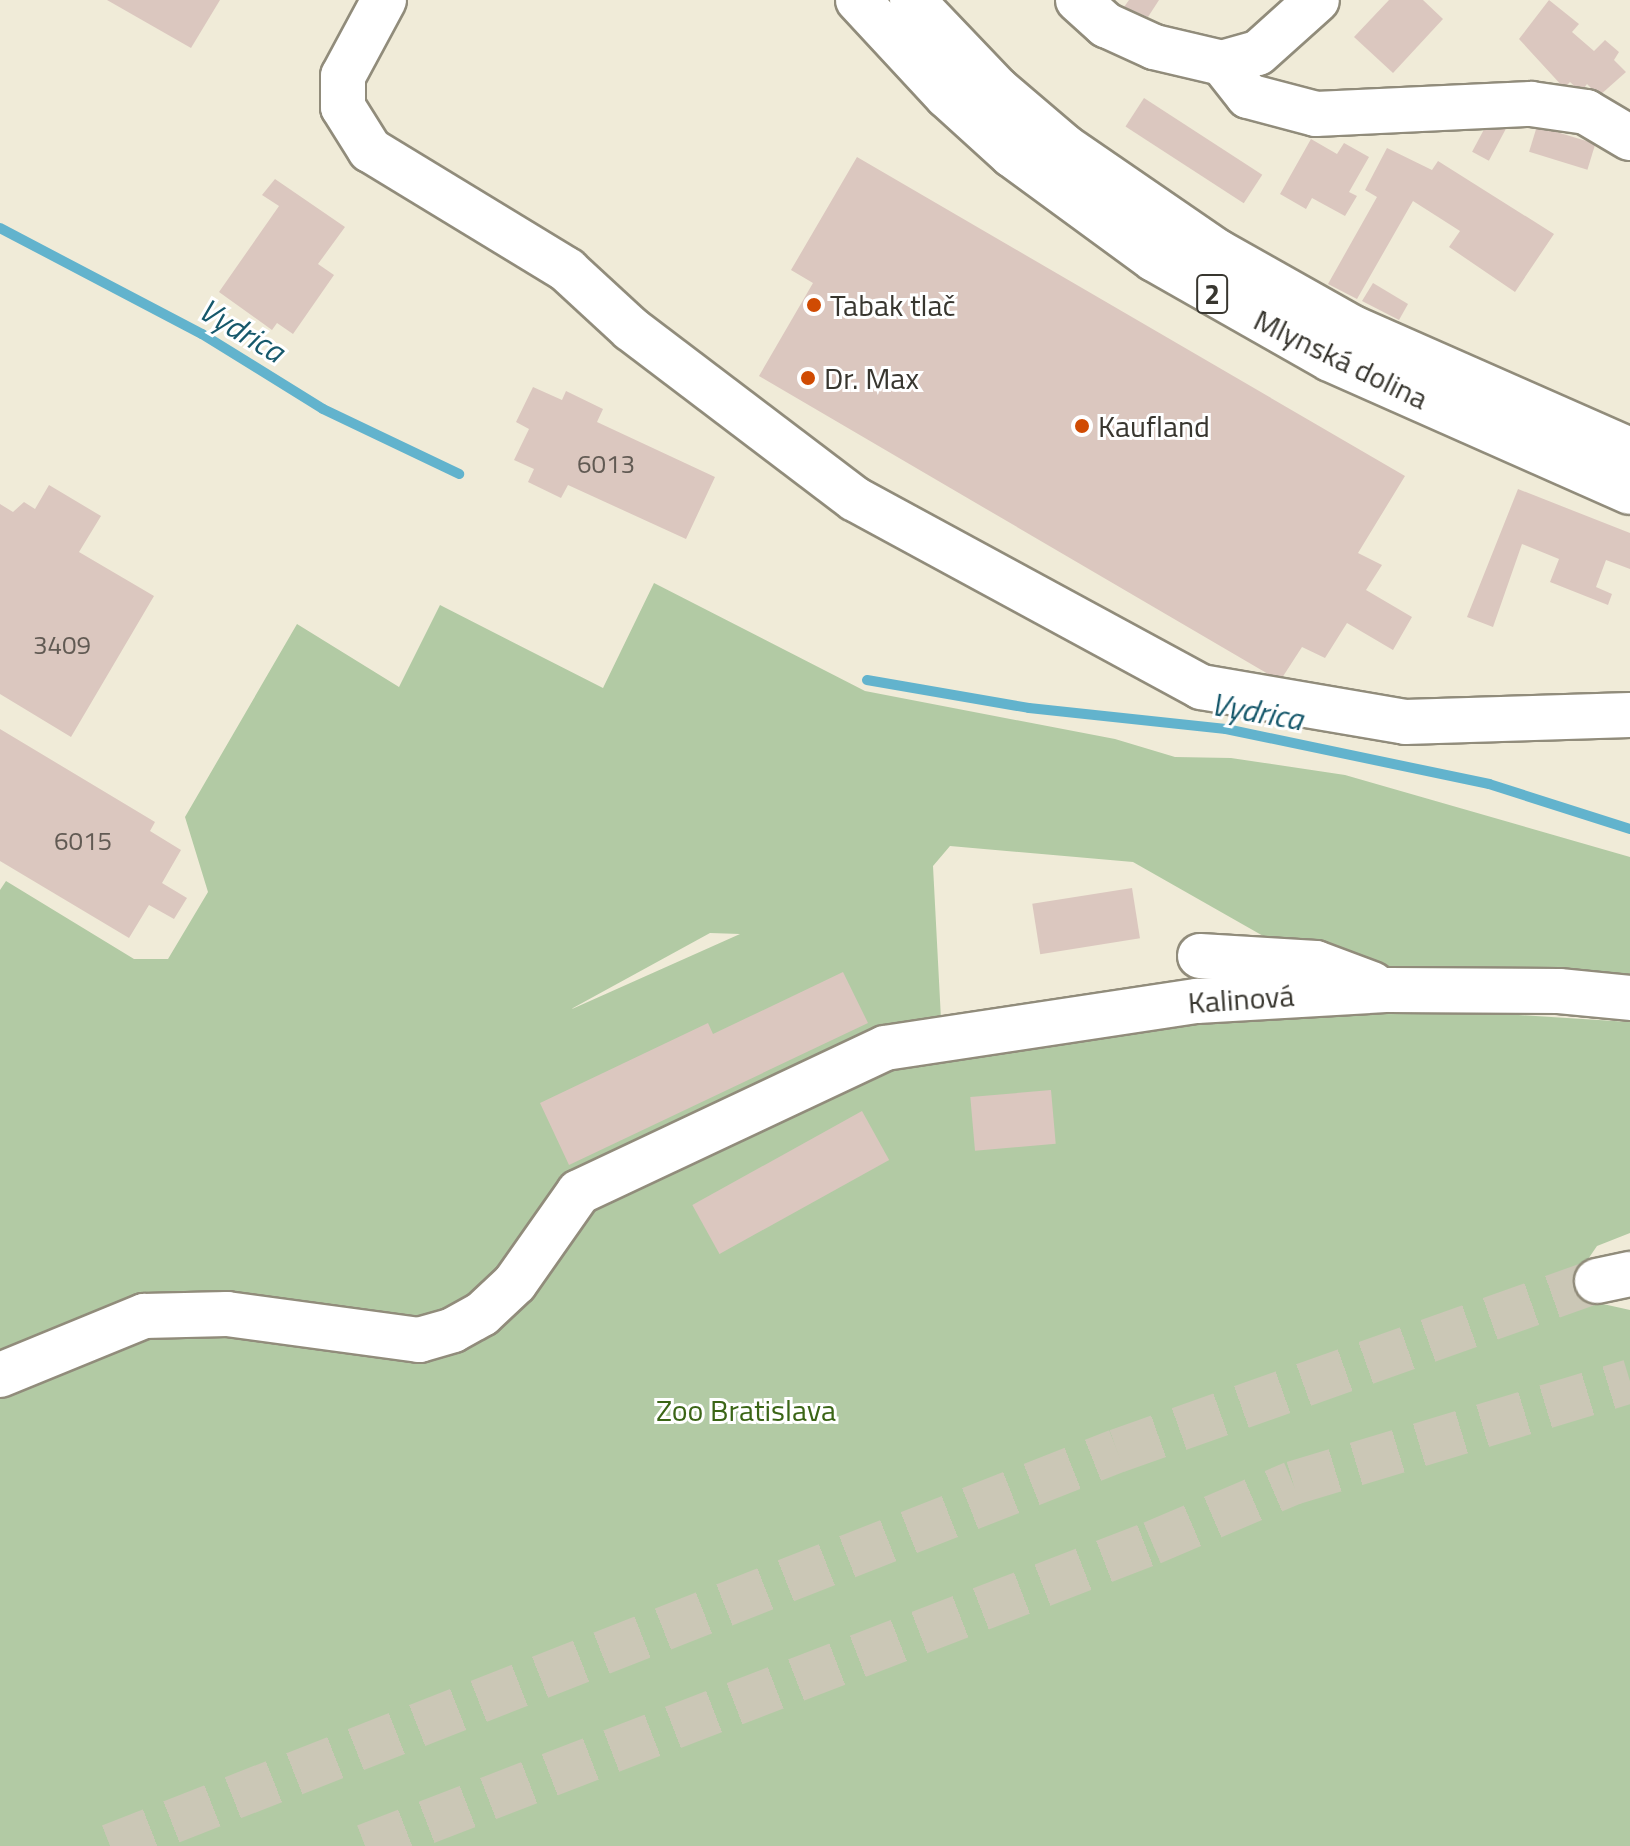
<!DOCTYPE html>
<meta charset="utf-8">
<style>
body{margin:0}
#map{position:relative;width:1630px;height:1846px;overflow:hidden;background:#f0ebd8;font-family:"Titillium Web",sans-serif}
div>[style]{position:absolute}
.green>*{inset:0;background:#b2caa4}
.stream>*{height:10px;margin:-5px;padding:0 5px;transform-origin:5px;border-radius:5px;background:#62b3cd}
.building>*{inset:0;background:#dbc7bf;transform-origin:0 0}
.highway-tunnel>*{height:44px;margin-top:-22px;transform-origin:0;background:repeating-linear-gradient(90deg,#cbc7b6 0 44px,transparent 0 66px)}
.roads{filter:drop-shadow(2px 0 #918c7b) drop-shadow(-2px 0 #918c7b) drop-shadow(0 2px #918c7b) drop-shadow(0 -2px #918c7b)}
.minor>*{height:44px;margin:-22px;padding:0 22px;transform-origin:22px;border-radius:22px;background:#fff}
.major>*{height:44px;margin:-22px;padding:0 22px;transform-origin:22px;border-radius:22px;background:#fff}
.highway>*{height:44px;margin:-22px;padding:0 22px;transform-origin:22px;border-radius:22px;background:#fff}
.dots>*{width:22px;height:22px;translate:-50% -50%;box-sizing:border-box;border:4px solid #fff;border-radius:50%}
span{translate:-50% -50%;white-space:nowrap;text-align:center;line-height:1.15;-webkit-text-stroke:6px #fff;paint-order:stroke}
.number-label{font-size:26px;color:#615a53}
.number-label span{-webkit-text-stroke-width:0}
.shield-label span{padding:2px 6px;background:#fff;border:2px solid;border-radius:6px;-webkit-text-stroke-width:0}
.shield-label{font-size:28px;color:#38362f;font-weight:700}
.poi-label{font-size:30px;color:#38362f}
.left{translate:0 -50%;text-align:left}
.street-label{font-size:30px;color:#38362f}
.park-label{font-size:30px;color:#3b6516}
.water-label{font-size:32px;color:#16586b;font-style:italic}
</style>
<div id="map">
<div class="green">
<div style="clip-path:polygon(evenodd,654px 583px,865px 691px,1115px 739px,1175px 757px,1231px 758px,1345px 775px,1630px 857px,1630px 984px,1424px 977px,1286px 949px,1133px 862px,950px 846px,933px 866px,941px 1019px,1425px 1009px,1630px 1022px,1630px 1233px,1597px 1246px,1582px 1268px,1585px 1294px,1594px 1302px,1630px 1310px,1630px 1846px,0 1846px,0 890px,6px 881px,134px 959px,168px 959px,208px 892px,185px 817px,297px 624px,399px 687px,440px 605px,603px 688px,654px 583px,710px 933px,740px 934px,572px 1009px,573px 1008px,710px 933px)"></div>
</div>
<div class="stream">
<div style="left:0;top:228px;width:228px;rotate:27.7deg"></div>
<div style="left:202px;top:334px;width:142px;rotate:31.8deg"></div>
<div style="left:323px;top:409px;width:151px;rotate:25.5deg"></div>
<div style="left:867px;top:680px;width:164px;rotate:9.8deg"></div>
<div style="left:1029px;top:708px;width:198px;rotate:6.1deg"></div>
<div style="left:1226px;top:729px;width:269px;rotate:11.8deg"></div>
<div style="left:1489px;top:784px;width:148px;rotate:17.7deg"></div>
</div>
<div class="building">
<div style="clip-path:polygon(107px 0,220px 0,191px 48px)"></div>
<div style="clip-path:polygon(1129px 0,1159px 0,1148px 17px,1124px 7px)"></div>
<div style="clip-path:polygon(1389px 0,1423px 0,1443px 19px,1393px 73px,1354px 37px)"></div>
<div style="clip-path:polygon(1549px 0,1579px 24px,1572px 32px,1594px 51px,1605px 40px,1619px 52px,1614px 60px,1626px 72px,1599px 96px,1587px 84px,1581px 92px,1570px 82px,1564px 88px,1519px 39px)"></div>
<div style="left:1144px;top:98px;width:141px;height:34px;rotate:33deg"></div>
<div style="left:1489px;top:120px;width:19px;height:36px;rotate:28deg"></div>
<div style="left:1537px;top:126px;width:61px;height:27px;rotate:17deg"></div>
<div style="clip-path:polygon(1311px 139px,1337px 154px,1344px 143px,1369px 157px,1349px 192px,1357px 196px,1345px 216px,1312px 198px,1306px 209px,1280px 194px)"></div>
<div style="clip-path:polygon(1387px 148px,1432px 170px,1438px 161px,1554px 234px,1515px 292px,1449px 247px,1460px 231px,1413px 201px,1357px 299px,1328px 284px,1377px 197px,1365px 190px)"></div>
<div style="clip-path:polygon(857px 157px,1405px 476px,1358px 553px,1382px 565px,1366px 590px,1412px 617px,1393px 650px,1347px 623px,1325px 658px,1302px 647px,1280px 681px,759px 376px,813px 283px,791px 270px)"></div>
<div style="clip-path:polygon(275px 179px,345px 227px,318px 264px,334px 275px,293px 334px,277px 323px,272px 330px,219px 292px,279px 206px,262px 195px)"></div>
<div style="clip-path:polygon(1373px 283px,1408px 304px,1399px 320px,1362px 301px)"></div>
<div style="clip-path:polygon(533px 387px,562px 400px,566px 391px,603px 409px,597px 422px,715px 477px,686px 539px,568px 485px,561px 498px,528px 482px,534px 469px,514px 460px,529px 429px,516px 422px)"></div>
<div style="clip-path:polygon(49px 485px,101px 516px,79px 552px,154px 596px,71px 737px,0 694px,0 504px,13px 512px,24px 502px,35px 509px)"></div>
<div style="clip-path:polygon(1518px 489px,1630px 533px,1630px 569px,1606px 560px,1596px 587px,1612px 594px,1608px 605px,1550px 582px,1559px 559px,1522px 544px,1493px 627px,1467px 617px)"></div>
<div style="clip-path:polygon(0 729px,155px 822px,150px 831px,181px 850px,162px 883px,187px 898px,174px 919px,149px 905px,129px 938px,0 861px)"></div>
<div style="left:1132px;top:888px;width:51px;height:101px;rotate:81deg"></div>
<div style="clip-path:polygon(843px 972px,868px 1023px,569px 1165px,540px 1103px,708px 1023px,713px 1034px)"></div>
<div style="left:1051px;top:1090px;width:54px;height:81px;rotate:85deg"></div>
<div style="left:862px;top:1111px;width:56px;height:194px;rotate:61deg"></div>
</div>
<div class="highway-tunnel">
<div style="left:110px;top:1846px;width:1082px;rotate:-21.42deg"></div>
<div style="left:1117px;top:1451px;width:509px;rotate:-19.5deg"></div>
<div style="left:365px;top:1846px;width:843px;rotate:-21.06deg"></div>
<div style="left:1152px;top:1543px;width:153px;rotate:-23.1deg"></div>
<div style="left:1293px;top:1483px;width:352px;rotate:-16.8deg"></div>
</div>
<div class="roads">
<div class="minor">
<div style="left:384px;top:0;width:86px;rotate:118.3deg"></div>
<div style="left:343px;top:76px;width:31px;rotate:90deg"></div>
<div style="left:343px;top:107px;width:51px;rotate:57.9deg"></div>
<div style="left:370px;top:150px;width:231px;rotate:31.3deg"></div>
<div style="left:567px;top:270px;width:87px;rotate:42.7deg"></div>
<div style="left:631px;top:329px;width:281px;rotate:37.2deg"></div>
<div style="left:855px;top:499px;width:394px;rotate:28.5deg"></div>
<div style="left:1201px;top:687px;width:207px;rotate:9.7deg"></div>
<div style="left:1405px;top:722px;width:225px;rotate:-1.8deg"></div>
<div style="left:1078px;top:0;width:38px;rotate:42deg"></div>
<div style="left:1106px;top:25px;width:53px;rotate:24.6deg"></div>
<div style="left:1154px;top:47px;width:70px;rotate:13.2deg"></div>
<div style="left:1222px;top:63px;width:37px;rotate:-16deg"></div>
<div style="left:1258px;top:53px;width:79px;rotate:-41.9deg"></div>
<div style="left:1222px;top:63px;width:42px;rotate:51.8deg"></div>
<div style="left:1248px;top:96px;width:70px;rotate:14.8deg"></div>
<div style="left:1316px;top:114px;width:215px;rotate:-2.7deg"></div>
<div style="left:1531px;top:104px;width:56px;rotate:8.3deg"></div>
<div style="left:1586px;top:112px;width:51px;rotate:30.6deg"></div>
<div style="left:1200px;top:956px;width:116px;rotate:3.5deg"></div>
<div style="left:1316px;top:963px;width:60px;rotate:20.6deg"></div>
<div style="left:0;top:1375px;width:156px;rotate:-22.3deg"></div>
<div style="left:144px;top:1316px;width:83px;rotate:-1.4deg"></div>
<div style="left:227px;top:1314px;width:194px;rotate:7.7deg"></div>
<div style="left:419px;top:1340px;width:35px;rotate:-16deg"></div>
<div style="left:453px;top:1330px;width:33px;rotate:-29deg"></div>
<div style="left:482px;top:1314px;width:45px;rotate:-43.2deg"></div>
<div style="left:515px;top:1283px;width:111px;rotate:-54.9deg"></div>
<div style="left:579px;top:1192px;width:338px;rotate:-25.2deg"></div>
<div style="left:885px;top:1048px;width:316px;rotate:-8.6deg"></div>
<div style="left:1197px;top:1001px;width:193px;rotate:-3.3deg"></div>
<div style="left:1390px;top:990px;width:169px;rotate:0.3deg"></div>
<div style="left:1559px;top:991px;width:71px;rotate:5.6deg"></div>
</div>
<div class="major">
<div style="left:858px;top:0;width:131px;rotate:47.2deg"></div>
<div style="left:947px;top:96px;width:88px;rotate:42.2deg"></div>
<div style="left:1012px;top:155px;width:176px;rotate:36.2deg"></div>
<div style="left:1154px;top:259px;width:202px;rotate:29.6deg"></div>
<div style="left:1330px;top:359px;width:328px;rotate:23.9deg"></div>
<div style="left:912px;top:0;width:123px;rotate:46.3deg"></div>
<div style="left:997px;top:89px;width:89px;rotate:40.5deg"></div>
<div style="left:1065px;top:147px;width:186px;rotate:34.5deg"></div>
<div style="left:1218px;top:252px;width:155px;rotate:29.4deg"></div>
<div style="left:1353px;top:328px;width:303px;rotate:23.8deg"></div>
</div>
<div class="highway">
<div style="left:1597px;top:1281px;width:34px;rotate:-12deg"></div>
</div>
</div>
<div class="dots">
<div style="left:814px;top:305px;background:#d04b03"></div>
<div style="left:808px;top:378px;background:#d04b03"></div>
<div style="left:1082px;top:426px;background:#d04b03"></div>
</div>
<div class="number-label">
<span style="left:606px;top:464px">6013</span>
<span style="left:62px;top:645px">3409</span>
<span style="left:83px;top:841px">6015</span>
</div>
<div class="shield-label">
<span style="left:1212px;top:294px">2</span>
</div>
<div class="poi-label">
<span class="left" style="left:830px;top:305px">Tabak tlač</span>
<span class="left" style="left:824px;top:378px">Dr. Max</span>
<span class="left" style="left:1098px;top:426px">Kaufland</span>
</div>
<div class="street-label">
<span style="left:1341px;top:359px;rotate:26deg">Mlynská dolina</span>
<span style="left:1241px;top:999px;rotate:-4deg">Kalinová</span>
</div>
<div class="park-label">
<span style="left:746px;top:1410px">Zoo Bratislava</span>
</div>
<div class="water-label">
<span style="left:242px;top:330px;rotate:31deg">Vydrica</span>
<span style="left:1257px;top:711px;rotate:10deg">Vydrica</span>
</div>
</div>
